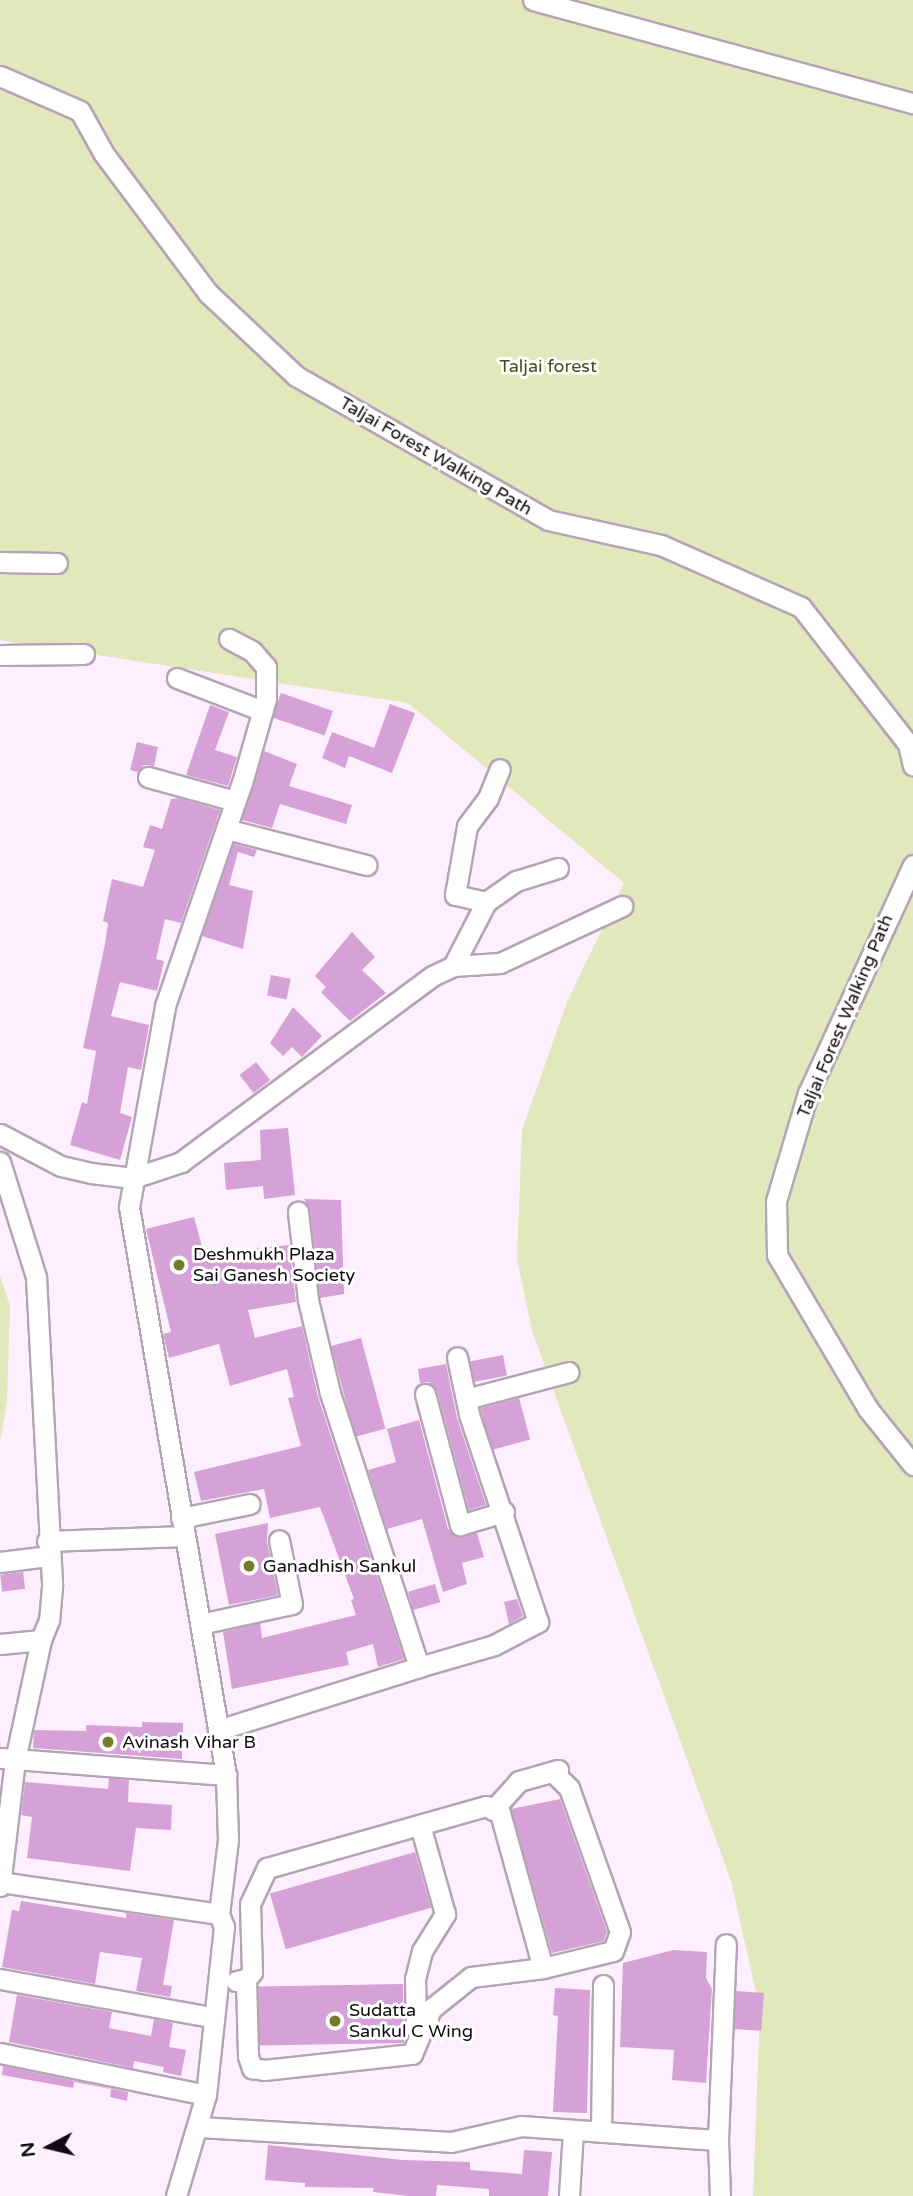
<!DOCTYPE html>
<style>
body{margin:0}
#map{position:relative;width:913px;height:2196px;overflow:hidden;background:#feeffe;font-family:"Varela Round",sans-serif}
div>[style]{position:absolute}
.green>*{inset:0;background:#e1e8bc}
.building>*{inset:0;background:#d6a1d7;transform-origin:0 0}
.roads{filter:drop-shadow(2px 0 #b5a4b5) drop-shadow(-2px 0 #b5a4b5) drop-shadow(0 2px #b5a4b5) drop-shadow(0 -2px #b5a4b5)}
.minor>*{height:19px;margin:-9.5px;padding:0 9.5px;transform-origin:9.5px;border-radius:9.5px;background:#fff}
.dots>*{width:19px;height:19px;translate:-50% -50%;box-sizing:border-box;border:4px solid #fff;border-radius:50%}
span{translate:-50% -50%;white-space:nowrap;text-align:center;line-height:1.15;-webkit-text-stroke:6px #fff;paint-order:stroke}
.park-label{font-size:18px;color:#484e19}
.street-label{font-size:18px;color:#100a10}
.poi-label{font-size:18px;color:#100a10}
.left{translate:0 -50%;text-align:left}
.north{position:absolute;left:14px;top:2112px;width:70px;height:70px;-webkit-text-stroke:5px #fff;paint-order:stroke;rotate:263deg;font-size:19px;font-weight:700;line-height:28px;text-align:center;color:#100a10}
.north::after{content:'';display:block;margin:auto;width:24px;height:32px;background:#100a10;clip-path:polygon(50% 0,100% 100%,50% 72%,0 100%)}
</style>
<div id="map">
<div class="green">
<div style="clip-path:polygon(0 0,913px 0,913px 2196px,753px 2196px,760px 2010px,731px 1881px,532px 1331px,517px 1259px,522px 1130px,567px 1002px,624px 883px,408px 703px,0 640px)"></div>
<div style="clip-path:polygon(0 1275px,10px 1306px,7px 1402px,0 1442px)"></div>
</div>
<div class="building">
<div style="left:281px;top:693px;width:55px;height:26px;rotate:19deg"></div>
<div style="clip-path:polygon(390px 704px,415px 713px,392px 773px,349px 756px,345px 768px,322px 758px,332px 732px,374px 748px)"></div>
<div style="clip-path:polygon(210px 705px,229px 712px,215px 750px,237px 757px,228px 786px,186px 775px)"></div>
<div style="clip-path:polygon(137px 742px,158px 747px,154px 766px,144px 765px,137px 772px,130px 770px)"></div>
<div style="clip-path:polygon(264px 751px,297px 764px,289px 786px,352px 805px,346px 824px,280px 804px,272px 828px,242px 820px)"></div>
<div style="clip-path:polygon(178px 798px,220px 810px,181px 923px,165px 919px,156px 959px,164px 961px,157px 991px,120px 982px,111px 1016px,149px 1025px,141px 1070px,128px 1067px,120px 1113px,132px 1117px,120px 1160px,70px 1145px,82px 1102px,87px 1104px,96px 1051px,83px 1048px,105px 944px,108px 923px,103px 921px,112px 879px,143px 887px,155px 850px,143px 847px,150px 825px,162px 829px,171px 799px)"></div>
<div style="clip-path:polygon(234px 844px,257px 850px,254px 857px,238px 852px,229px 885px,253px 891px,243px 949px,202px 936px)"></div>
<div style="clip-path:polygon(352px 932px,375px 957px,362px 970px,386px 993px,350px 1021px,321px 992px,326px 987px,315px 976px)"></div>
<div style="left:271px;top:975px;width:20px;height:21px;rotate:11deg"></div>
<div style="clip-path:polygon(293px 1007px,322px 1036px,302px 1057px,292px 1047px,283px 1056px,270px 1043px)"></div>
<div style="left:256px;top:1062px;width:23px;height:21px;rotate:52deg"></div>
<div style="clip-path:polygon(288px 1128px,295px 1195px,264px 1199px,263px 1186px,226px 1190px,224px 1163px,261px 1160px,260px 1130px)"></div>
<div style="clip-path:polygon(304px 1199px,341px 1200px,344px 1294px,320px 1298px,310px 1211px)"></div>
<div style="clip-path:polygon(194px 1217px,204px 1254px,289px 1245px,296px 1302px,248px 1310px,255px 1338px,302px 1326px,318px 1397px,404px 1659px,378px 1667px,373px 1644px,346px 1652px,349px 1665px,232px 1689px,223px 1632px,260px 1623px,262px 1638px,356px 1615px,351px 1600px,354px 1599px,320px 1507px,270px 1518px,264px 1489px,201px 1501px,194px 1472px,301px 1446px,288px 1398px,294px 1397px,287px 1369px,230px 1386px,219px 1344px,169px 1358px,163px 1334px,171px 1332px,146px 1229px)"></div>
<div style="left:361px;top:1338px;width:94px;height:31px;rotate:75deg"></div>
<div style="left:503px;top:1355px;width:21px;height:34px;rotate:79deg"></div>
<div style="clip-path:polygon(446px 1364px,457px 1418px,486px 1505px,469px 1510px,437px 1391px,429px 1382px,420px 1383px,418px 1369px)"></div>
<div style="left:519px;top:1398px;width:43px;height:40px;rotate:75deg"></div>
<div style="clip-path:polygon(419px 1420px,448px 1529px,458px 1537px,477px 1533px,484px 1557px,462px 1563px,467px 1584px,443px 1592px,422px 1519px,387px 1529px,368px 1470px,396px 1462px,387px 1429px)"></div>
<div style="clip-path:polygon(268px 1523px,267px 1542px,278px 1595px,229px 1605px,215px 1534px)"></div>
<div style="left:23px;top:1572px;width:17px;height:23px;rotate:83deg"></div>
<div style="left:435px;top:1584px;width:19px;height:28px;rotate:74deg"></div>
<div style="clip-path:polygon(517px 1599px,523px 1616px,509px 1624px,504px 1602px)"></div>
<div style="clip-path:polygon(142px 1722px,183px 1723px,182px 1759px,33px 1748px,34px 1730px,86px 1731px,86px 1725px,142px 1727px)"></div>
<div style="clip-path:polygon(109px 1778px,129px 1780px,128px 1802px,172px 1805px,171px 1830px,136px 1828px,130px 1871px,27px 1858px,32px 1817px,21px 1815px,25px 1782px,108px 1789px)"></div>
<div style="clip-path:polygon(560px 1799px,607px 1932px,604px 1941px,552px 1953px,511px 1809px)"></div>
<div style="left:415px;top:1852px;width:58px;height:151px;rotate:74deg"></div>
<div style="clip-path:polygon(21px 1901px,126px 1918px,126px 1913px,174px 1920px,163px 1985px,172px 1986px,170px 1997px,136px 1991px,142px 1958px,100px 1952px,95px 1984px,2px 1967px,12px 1910px,19px 1911px)"></div>
<div style="clip-path:polygon(673px 1950px,707px 1952px,706px 1978px,712px 1989px,706px 2083px,672px 2080px,674px 2050px,620px 2047px,623px 1963px)"></div>
<div style="left:403px;top:1984px;width:59px;height:145px;rotate:89deg"></div>
<div style="clip-path:polygon(555px 1988px,590px 1990px,587px 2113px,553px 2112px,558px 2016px,553px 2015px)"></div>
<div style="left:736px;top:1991px;width:28px;height:38px;rotate:4deg"></div>
<div style="clip-path:polygon(17px 1995px,112px 2012px,109px 2028px,151px 2036px,154px 2019px,173px 2023px,169px 2047px,186px 2050px,181px 2076px,163px 2072px,164px 2067px,134px 2061px,133px 2068px,9px 2042px)"></div>
<div style="clip-path:polygon(3px 2066px,128px 2092px,127px 2101px,110px 2097px,111px 2089px,74px 2082px,73px 2088px,2px 2075px)"></div>
<div style="clip-path:polygon(268px 2145px,402px 2160px,470px 2162px,470px 2170px,522px 2174px,524px 2150px,552px 2152px,548px 2196px,489px 2196px,489px 2189px,437px 2185px,436px 2196px,409px 2196px,373px 2192px,374px 2188px,305px 2187px,305px 2183px,265px 2180px)"></div>
</div>
<div class="roads">
<div class="minor">
<div style="left:533px;top:0;width:394px;rotate:15.2deg"></div>
<div style="left:0;top:76px;width:87px;rotate:23.6deg"></div>
<div style="left:80px;top:111px;width:49px;rotate:60.8deg"></div>
<div style="left:104px;top:154px;width:174px;rotate:53.2deg"></div>
<div style="left:208px;top:293px;width:121px;rotate:43.3deg"></div>
<div style="left:296px;top:376px;width:290px;rotate:29.7deg"></div>
<div style="left:548px;top:520px;width:116px;rotate:12.5deg"></div>
<div style="left:661px;top:545px;width:153px;rotate:23.9deg"></div>
<div style="left:801px;top:607px;width:174px;rotate:52deg"></div>
<div style="left:908px;top:744px;width:22px;rotate:77deg"></div>
<div style="left:0;top:562px;width:57px;rotate:1deg"></div>
<div style="left:0;top:655px;width:84px;rotate:-0.7deg"></div>
<div style="left:177px;top:678px;width:92px;rotate:21deg"></div>
<div style="left:148px;top:777px;width:90px;rotate:15.4deg"></div>
<div style="left:226px;top:829px;width:145px;rotate:14.4deg"></div>
<div style="left:913px;top:865px;width:251px;rotate:114.7deg"></div>
<div style="left:808px;top:1093px;width:113px;rotate:106.5deg"></div>
<div style="left:776px;top:1201px;width:54px;rotate:88.9deg"></div>
<div style="left:777px;top:1255px;width:179px;rotate:59.4deg"></div>
<div style="left:868px;top:1409px;width:72px;rotate:51.2deg"></div>
<div style="left:486px;top:902px;width:32px;rotate:-167deg"></div>
<div style="left:455px;top:895px;width:70px;rotate:-80.1deg"></div>
<div style="left:467px;top:826px;width:35px;rotate:-53deg"></div>
<div style="left:488px;top:798px;width:31px;rotate:-68deg"></div>
<div style="left:453px;top:966px;width:72px;rotate:-62.7deg"></div>
<div style="left:486px;top:902px;width:37px;rotate:-35deg"></div>
<div style="left:516px;top:881px;width:44px;rotate:-17.2deg"></div>
<div style="left:0;top:1134px;width:69px;rotate:27.7deg"></div>
<div style="left:61px;top:1166px;width:31px;rotate:13deg"></div>
<div style="left:91px;top:1173px;width:42px;rotate:6.8deg"></div>
<div style="left:133px;top:1178px;width:51px;rotate:-18.4deg"></div>
<div style="left:181px;top:1162px;width:312px;rotate:-36.5deg"></div>
<div style="left:432px;top:976px;width:23px;rotate:-25deg"></div>
<div style="left:453px;top:966px;width:47px;rotate:-3.7deg"></div>
<div style="left:500px;top:963px;width:135px;rotate:-25deg"></div>
<div style="left:0;top:1162px;width:121px;rotate:72.6deg"></div>
<div style="left:36px;top:1277px;width:310px;rotate:87deg"></div>
<div style="left:52px;top:1587px;width:33px;rotate:95deg"></div>
<div style="left:49px;top:1620px;width:22px;rotate:112deg"></div>
<div style="left:41px;top:1640px;width:123px;rotate:102.2deg"></div>
<div style="left:15px;top:1760px;width:127px;rotate:96.8deg"></div>
<div style="left:425px;top:1394px;width:136px;rotate:75deg"></div>
<div style="left:460px;top:1525px;width:46px;rotate:-16.5deg"></div>
<div style="left:466px;top:1399px;width:106px;rotate:-14.7deg"></div>
<div style="left:181px;top:1518px;width:70px;rotate:-11.5deg"></div>
<div style="left:47px;top:1541px;width:138px;rotate:-2.1deg"></div>
<div style="left:0;top:1562px;width:48px;rotate:-7.1deg"></div>
<div style="left:200px;top:1624px;width:94px;rotate:-12.3deg"></div>
<div style="left:292px;top:1604px;width:65px;rotate:-101.5deg"></div>
<div style="left:0;top:1644px;width:41px;rotate:-5.6deg"></div>
<div style="left:419px;top:1667px;width:78px;rotate:-16.3deg"></div>
<div style="left:494px;top:1645px;width:50px;rotate:-27.6deg"></div>
<div style="left:538px;top:1622px;width:219px;rotate:-108.4deg"></div>
<div style="left:469px;top:1414px;width:58px;rotate:-101.9deg"></div>
<div style="left:218px;top:1730px;width:211px;rotate:-17.4deg"></div>
<div style="left:419px;top:1667px;width:288px;rotate:-108deg"></div>
<div style="left:330px;top:1393px;width:96px;rotate:-103.3deg"></div>
<div style="left:308px;top:1300px;width:89px;rotate:-96.5deg"></div>
<div style="left:0;top:1758px;width:227px;rotate:4.3deg"></div>
<div style="left:0;top:1882px;width:221px;rotate:8.3deg"></div>
<div style="left:0;top:1979px;width:215px;rotate:10.2deg"></div>
<div style="left:246px;top:1979px;width:77px;rotate:88.5deg"></div>
<div style="left:248px;top:2056px;width:13px;rotate:72deg"></div>
<div style="left:252px;top:2068px;width:12px;rotate:9deg"></div>
<div style="left:264px;top:2070px;width:149px;rotate:-6.2deg"></div>
<div style="left:412px;top:2054px;width:49px;rotate:-67.1deg"></div>
<div style="left:431px;top:2009px;width:51px;rotate:-38.7deg"></div>
<div style="left:471px;top:1977px;width:73px;rotate:-7.1deg"></div>
<div style="left:543px;top:1968px;width:72px;rotate:-13.7deg"></div>
<div style="left:613px;top:1951px;width:20px;rotate:-70deg"></div>
<div style="left:620px;top:1932px;width:153px;rotate:-109.5deg"></div>
<div style="left:569px;top:1788px;width:17px;rotate:-135deg"></div>
<div style="left:557px;top:1776px;width:6px;rotate:-81deg"></div>
<div style="left:558px;top:1770px;width:41px;rotate:164.2deg"></div>
<div style="left:519px;top:1781px;width:39px;rotate:132deg"></div>
<div style="left:236px;top:1981px;width:10px;rotate:-11deg"></div>
<div style="left:246px;top:1979px;width:9px;rotate:-49deg"></div>
<div style="left:252px;top:1972px;width:68px;rotate:-91.7deg"></div>
<div style="left:250px;top:1904px;width:40px;rotate:-65deg"></div>
<div style="left:267px;top:1868px;width:228px;rotate:-15.8deg"></div>
<div style="left:486px;top:1806px;width:16px;rotate:27deg"></div>
<div style="left:500px;top:1813px;width:161px;rotate:74.5deg"></div>
<div style="left:416px;top:2029px;width:50px;rotate:-91.1deg"></div>
<div style="left:415px;top:1979px;width:29px;rotate:-76deg"></div>
<div style="left:422px;top:1951px;width:44px;rotate:-58.1deg"></div>
<div style="left:445px;top:1914px;width:92px;rotate:-105.7deg"></div>
<div style="left:0;top:2053px;width:210px;rotate:11.5deg"></div>
<div style="left:200px;top:2127px;width:251px;rotate:3.4deg"></div>
<div style="left:451px;top:2142px;width:72px;rotate:-12.9deg"></div>
<div style="left:521px;top:2126px;width:197px;rotate:4.1deg"></div>
<div style="left:718px;top:2140px;width:56px;rotate:88deg"></div>
<div style="left:601px;top:2132px;width:147px;rotate:-89.2deg"></div>
<div style="left:718px;top:2140px;width:196px;rotate:-87.7deg"></div>
<div style="left:176px;top:2196px;width:105px;rotate:-73.5deg"></div>
<div style="left:206px;top:2095px;width:169px;rotate:-83.9deg"></div>
<div style="left:224px;top:1927px;width:14px;rotate:-111deg"></div>
<div style="left:219px;top:1914px;width:75px;rotate:-83.1deg"></div>
<div style="left:228px;top:1840px;width:65px;rotate:-91.8deg"></div>
<div style="left:226px;top:1775px;width:576px;rotate:-99.69deg"></div>
<div style="left:129px;top:1207px;width:204px;rotate:-79.8deg"></div>
<div style="left:165px;top:1006px;width:236px;rotate:-71deg"></div>
<div style="left:242px;top:783px;width:87px;rotate:-74.1deg"></div>
<div style="left:266px;top:699px;width:32px;rotate:-90deg"></div>
<div style="left:266px;top:667px;width:21px;rotate:-131deg"></div>
<div style="left:252px;top:651px;width:26px;rotate:-152deg"></div>
<div style="left:569px;top:2196px;width:66px;rotate:-86.5deg"></div>
</div>
</div>
<div class="dots">
<div style="left:179px;top:1265px;background:#737d29"></div>
<div style="left:249px;top:1566px;background:#737d29"></div>
<div style="left:108px;top:1742px;background:#737d29"></div>
<div style="left:335px;top:2021px;background:#737d29"></div>
</div>
<div class="park-label">
<span style="left:548px;top:366px">Taljai forest</span>
</div>
<div class="street-label">
<span style="left:436px;top:456px;rotate:30deg">Taljai Forest Walking Path</span>
<span style="left:845px;top:1016px;rotate:-67deg">Taljai Forest Walking Path</span>
</div>
<div class="poi-label">
<span class="left" style="left:193px;top:1265px">Deshmukh Plaza<br>Sai Ganesh Society</span>
<span class="left" style="left:263px;top:1566px">Ganadhish Sankul</span>
<span class="left" style="left:122px;top:1742px">Avinash Vihar B</span>
<span class="left" style="left:349px;top:2021px">Sudatta<br>Sankul C Wing</span>
</div>
<div class="north">N</div>
</div>
